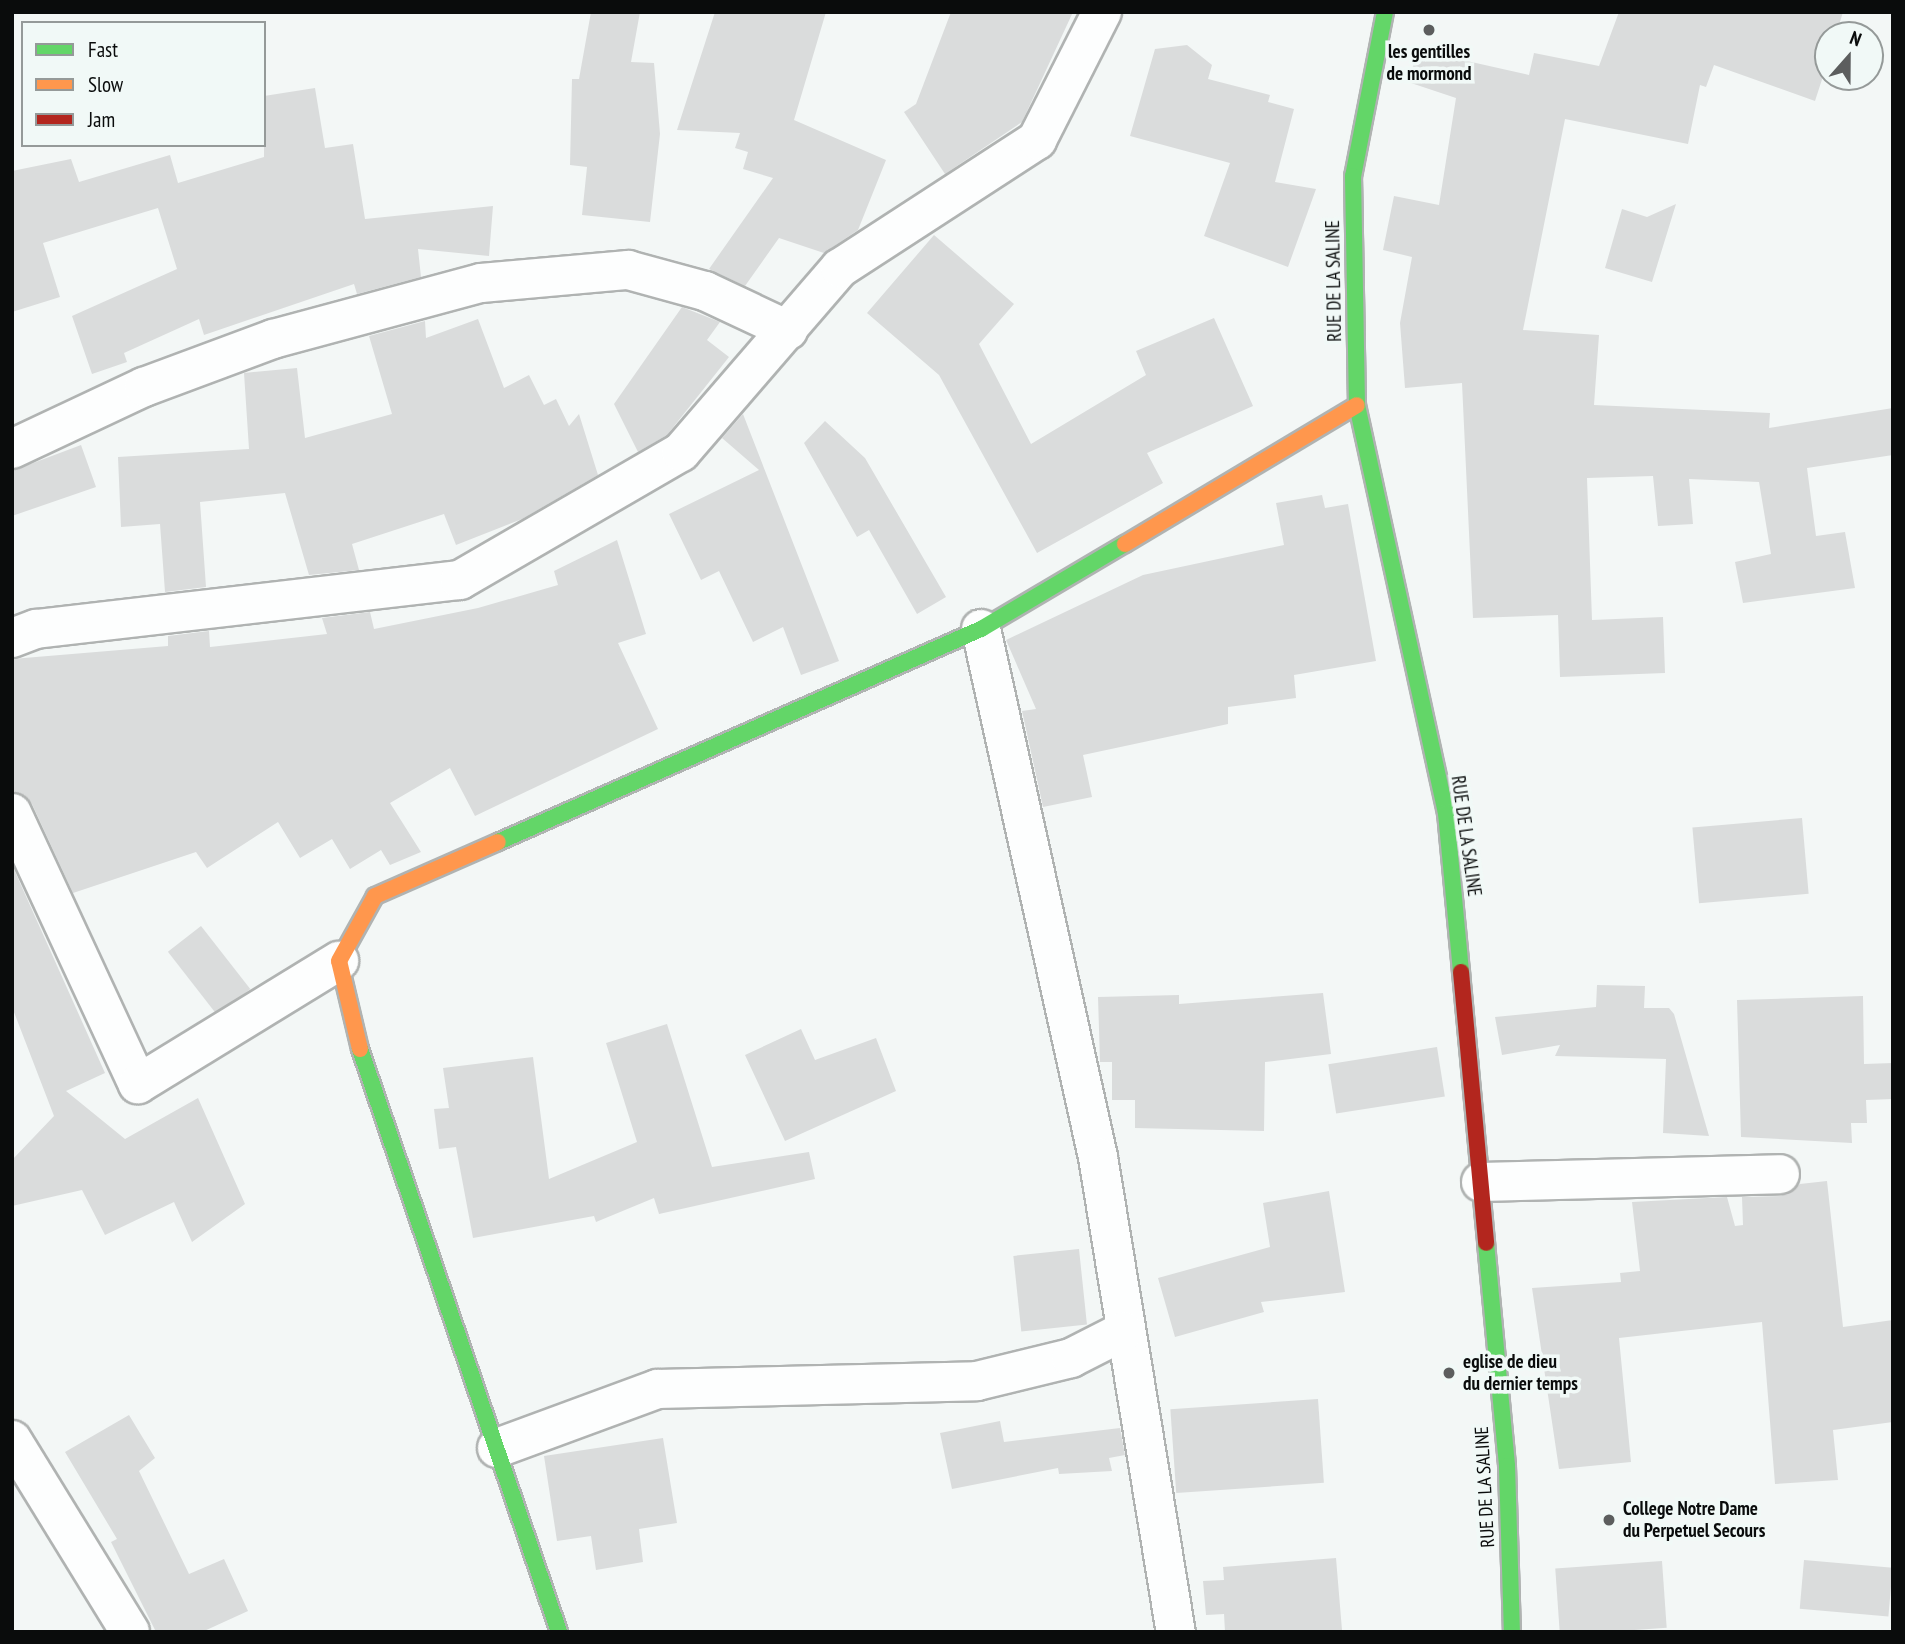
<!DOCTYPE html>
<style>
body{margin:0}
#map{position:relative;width:1905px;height:1644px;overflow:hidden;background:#f3f7f6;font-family:"PT Sans Narrow",sans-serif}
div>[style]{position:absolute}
.building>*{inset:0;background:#dadcdc;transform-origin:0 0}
.roads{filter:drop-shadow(2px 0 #b0b3b2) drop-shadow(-2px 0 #b0b3b2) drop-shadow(0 2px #b0b3b2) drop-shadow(0 -2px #b0b3b2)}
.street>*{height:38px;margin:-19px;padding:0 19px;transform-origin:19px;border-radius:19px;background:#fdfefe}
.fast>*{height:16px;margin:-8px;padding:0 8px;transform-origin:8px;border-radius:8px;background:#63d668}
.slow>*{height:16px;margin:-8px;padding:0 8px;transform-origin:8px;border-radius:8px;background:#ff974d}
.jam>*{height:16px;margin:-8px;padding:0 8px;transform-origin:8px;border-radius:8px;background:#b3261e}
.dots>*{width:19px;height:19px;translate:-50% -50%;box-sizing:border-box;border:4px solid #f1f9f7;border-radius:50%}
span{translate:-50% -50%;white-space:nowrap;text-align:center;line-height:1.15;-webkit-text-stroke:7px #f1f9f7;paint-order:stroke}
.poi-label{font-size:19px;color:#0a0c0c;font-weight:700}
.left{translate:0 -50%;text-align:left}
.street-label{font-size:19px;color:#0a0c0c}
.frame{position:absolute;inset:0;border:14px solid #0a0c0c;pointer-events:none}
.legend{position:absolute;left:21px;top:21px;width:245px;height:126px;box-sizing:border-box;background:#f1f9f7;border:2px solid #959a99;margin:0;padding:9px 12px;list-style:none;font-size:21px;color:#0a0c0c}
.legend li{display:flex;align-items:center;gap:14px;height:35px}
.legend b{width:35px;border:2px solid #959a99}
.north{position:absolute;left:1814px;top:21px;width:70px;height:70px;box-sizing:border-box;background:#f1f9f7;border:2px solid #959a99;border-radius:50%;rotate:21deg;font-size:19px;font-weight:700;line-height:28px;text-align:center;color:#0a0c0c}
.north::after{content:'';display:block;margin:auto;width:24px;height:32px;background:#5c5e5e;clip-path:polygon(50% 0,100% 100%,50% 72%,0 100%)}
</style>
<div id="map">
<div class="building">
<div style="clip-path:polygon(591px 12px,640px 12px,631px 62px,654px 63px,660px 134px,650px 222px,582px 215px,587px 167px,570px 165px,572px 79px,579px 79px)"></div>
<div style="clip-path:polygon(715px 12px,826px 12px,794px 120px,886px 160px,858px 230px,824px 253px,779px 238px,745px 286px,709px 269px,773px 178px,743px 169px,748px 152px,735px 148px,740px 133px,677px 130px)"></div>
<div style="clip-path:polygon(951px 12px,1073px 12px,1022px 122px,945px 174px,904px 112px,916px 104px)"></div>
<div style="clip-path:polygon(1619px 12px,1843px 12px,1836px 35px,1828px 35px,1828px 61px,1815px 101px,1714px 65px,1706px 87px,1700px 85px,1688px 144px,1565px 119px,1523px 330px,1599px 335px,1594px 405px,1770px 413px,1769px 428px,1893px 408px,1893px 455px,1807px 468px,1816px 536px,1845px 532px,1855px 588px,1743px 603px,1735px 562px,1771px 554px,1759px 482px,1689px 479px,1693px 524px,1658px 526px,1653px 476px,1587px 478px,1592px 620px,1663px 617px,1665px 673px,1560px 677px,1558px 615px,1473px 618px,1462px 383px,1405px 388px,1400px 323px,1412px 257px,1383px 250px,1394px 196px,1439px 205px,1456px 98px,1408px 82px,1418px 50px,1529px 75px,1534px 53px,1599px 66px)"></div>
<div style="clip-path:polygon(1187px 45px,1212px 65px,1208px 79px,1270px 95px,1268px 102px,1294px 109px,1275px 182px,1316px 189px,1288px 267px,1204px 236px,1230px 163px,1130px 136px,1155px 49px)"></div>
<div style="clip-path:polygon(315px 88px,325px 148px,353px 144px,365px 219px,493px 206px,489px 256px,418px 249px,421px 277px,357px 294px,354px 284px,204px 335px,199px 319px,124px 353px,127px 362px,92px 374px,72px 316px,177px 269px,158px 208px,43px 243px,60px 297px,12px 312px,12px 171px,71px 159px,79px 182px,170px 155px,178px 183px,264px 157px,264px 96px)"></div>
<div style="clip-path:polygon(1676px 204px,1652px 282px,1605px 268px,1622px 209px,1647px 217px)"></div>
<div style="clip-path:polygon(934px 235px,1014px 304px,979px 344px,1031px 444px,1146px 375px,1136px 351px,1214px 318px,1253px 406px,1147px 453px,1163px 483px,1037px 553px,939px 375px,867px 313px)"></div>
<div style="clip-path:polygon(682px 307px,720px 322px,707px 340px,729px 357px,667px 435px,638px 452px,614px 404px)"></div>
<div style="clip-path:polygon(478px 319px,504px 388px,529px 375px,544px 405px,556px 399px,569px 426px,579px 414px,598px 475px,522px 519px,456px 545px,444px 514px,352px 544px,359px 570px,309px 575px,285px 493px,200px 502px,206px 587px,165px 592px,160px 524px,121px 527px,118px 457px,249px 449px,244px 373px,297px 368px,305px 438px,392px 414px,369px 336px,425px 321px,426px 338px)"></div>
<div style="clip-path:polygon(743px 414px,839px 661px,801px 675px,783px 627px,753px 642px,719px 571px,701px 580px,669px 514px,759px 470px,722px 438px)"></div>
<div style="clip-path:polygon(825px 421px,865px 458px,946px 597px,917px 614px,869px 530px,857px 537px,804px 443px)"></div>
<div style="clip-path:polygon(81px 445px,96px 487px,12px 516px,12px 471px)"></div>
<div style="clip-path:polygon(1322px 495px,1325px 508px,1348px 504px,1376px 661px,1294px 675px,1296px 698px,1228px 707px,1228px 724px,1083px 755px,1092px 797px,1043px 807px,1022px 711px,1036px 709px,1006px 640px,1143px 575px,1284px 545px,1276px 503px)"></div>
<div style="clip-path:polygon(617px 540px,646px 634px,618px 643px,658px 729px,475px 816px,450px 768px,390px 803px,421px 852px,390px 865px,381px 850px,350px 869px,332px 839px,300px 858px,278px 822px,207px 868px,196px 852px,73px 893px,32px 804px,12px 791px,12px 659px,168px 646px,168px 636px,209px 631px,210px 647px,256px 642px,327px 634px,322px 618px,370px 612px,374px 629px,478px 608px,558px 585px,554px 571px)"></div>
<div style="left:1802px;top:818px;width:76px;height:110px;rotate:85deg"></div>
<div style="clip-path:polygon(12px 865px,105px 1073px,66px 1091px,125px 1139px,198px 1098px,245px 1204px,192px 1242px,174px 1202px,105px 1235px,82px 1190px,12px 1206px,12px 1160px,54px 1116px,12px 1007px)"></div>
<div style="left:201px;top:926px;width:80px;height:42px;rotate:52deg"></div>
<div style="clip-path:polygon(1597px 985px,1645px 986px,1644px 1008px,1669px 1008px,1674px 1014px,1709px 1136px,1663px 1133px,1666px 1059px,1555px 1056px,1560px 1045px,1502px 1055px,1495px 1017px,1596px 1007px)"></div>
<div style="clip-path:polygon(1323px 993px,1331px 1054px,1265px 1062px,1264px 1131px,1135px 1128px,1135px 1100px,1112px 1100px,1112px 1062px,1100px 1062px,1098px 997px,1179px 995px,1179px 1004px)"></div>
<div style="clip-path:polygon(1863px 996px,1864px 1064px,1893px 1063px,1893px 1099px,1866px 1100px,1867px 1123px,1851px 1123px,1852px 1143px,1741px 1137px,1737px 1000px)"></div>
<div style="clip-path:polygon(667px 1024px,712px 1167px,809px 1152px,815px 1179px,659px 1214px,654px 1198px,596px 1222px,594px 1216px,473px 1238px,456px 1147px,439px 1149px,434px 1109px,449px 1108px,443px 1068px,533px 1057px,549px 1179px,637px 1142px,606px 1043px)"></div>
<div style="clip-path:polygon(801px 1029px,815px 1060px,876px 1038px,896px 1091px,785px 1141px,745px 1055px)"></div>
<div style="left:1437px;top:1047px;width:50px;height:110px;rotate:81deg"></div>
<div style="clip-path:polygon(1827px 1181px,1843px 1327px,1893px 1320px,1893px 1422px,1833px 1430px,1838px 1480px,1775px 1484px,1762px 1322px,1619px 1338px,1631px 1462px,1559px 1469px,1532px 1288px,1621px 1282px,1620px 1273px,1640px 1271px,1632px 1202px,1727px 1197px,1735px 1226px,1743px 1225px,1742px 1197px,1781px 1196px,1800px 1184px)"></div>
<div style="clip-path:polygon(1329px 1191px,1345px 1292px,1261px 1302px,1264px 1312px,1175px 1337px,1158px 1278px,1270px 1247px,1263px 1203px)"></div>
<div style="left:1079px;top:1249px;width:76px;height:66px;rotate:84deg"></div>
<div style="left:1318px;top:1399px;width:84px;height:148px;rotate:86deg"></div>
<div style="clip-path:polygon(129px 1415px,155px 1458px,139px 1471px,189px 1574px,224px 1559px,248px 1611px,202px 1632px,156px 1632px,111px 1542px,117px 1539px,65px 1452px)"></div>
<div style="clip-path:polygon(1000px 1421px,1004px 1442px,1120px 1428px,1125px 1455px,1109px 1458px,1112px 1471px,1059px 1474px,1058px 1468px,952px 1489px,940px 1433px)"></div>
<div style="clip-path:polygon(663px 1438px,677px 1523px,639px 1529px,643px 1562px,596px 1570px,591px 1536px,557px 1541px,544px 1456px)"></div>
<div style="clip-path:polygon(1336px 1558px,1342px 1630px,1225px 1632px,1224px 1614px,1206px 1615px,1203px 1581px,1224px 1580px,1223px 1567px)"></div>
<div style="left:1804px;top:1560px;width:89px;height:49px;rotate:5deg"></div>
<div style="left:1662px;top:1561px;width:67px;height:107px;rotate:86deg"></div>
</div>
<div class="roads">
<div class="street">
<div style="left:12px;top:449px;width:146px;rotate:-25.2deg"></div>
<div style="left:144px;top:387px;width:138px;rotate:-20.4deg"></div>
<div style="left:273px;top:339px;width:215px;rotate:-15.1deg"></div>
<div style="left:481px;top:283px;width:148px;rotate:-5.1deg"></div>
<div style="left:628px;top:270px;width:80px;rotate:15.3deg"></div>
<div style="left:705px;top:291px;width:92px;rotate:25.2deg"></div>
<div style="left:981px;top:629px;width:541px;rotate:77.51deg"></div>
<div style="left:1098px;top:1157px;width:481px;rotate:80.7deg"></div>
<div style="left:12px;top:638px;width:26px;rotate:-21deg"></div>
<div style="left:36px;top:629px;width:427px;rotate:-6.6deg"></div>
<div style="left:460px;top:580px;width:255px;rotate:-30.1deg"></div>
<div style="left:681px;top:452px;width:243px;rotate:-49.2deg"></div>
<div style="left:840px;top:268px;width:235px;rotate:-33deg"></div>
<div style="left:1037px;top:140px;width:144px;rotate:-63.1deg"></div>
<div style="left:12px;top:813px;width:299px;rotate:65.1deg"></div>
<div style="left:138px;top:1084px;width:236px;rotate:-31.5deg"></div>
<div style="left:1481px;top:1182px;width:299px;rotate:-1.5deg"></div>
<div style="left:12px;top:1440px;width:225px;rotate:58.4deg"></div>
<div style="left:497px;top:1448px;width:171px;rotate:-20.2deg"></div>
<div style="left:657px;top:1389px;width:320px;rotate:-1.4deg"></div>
<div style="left:977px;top:1381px;width:97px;rotate:-13.7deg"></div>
<div style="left:1071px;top:1358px;width:59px;rotate:-27deg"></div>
</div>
<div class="fast">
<div style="left:1385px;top:12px;width:167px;rotate:101deg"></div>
<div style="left:1353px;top:176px;width:229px;rotate:89deg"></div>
<div style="left:1357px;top:405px;width:418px;rotate:77.7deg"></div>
<div style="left:1446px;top:813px;width:160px;rotate:84.6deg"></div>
<div style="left:498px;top:842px;width:528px;rotate:-23.8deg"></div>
<div style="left:981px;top:629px;width:167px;rotate:-30.6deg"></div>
<div style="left:360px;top:1049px;width:616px;rotate:71.15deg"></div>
<div style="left:1486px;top:1243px;width:224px;rotate:84.6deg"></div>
<div style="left:1507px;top:1466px;width:166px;rotate:88.3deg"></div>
</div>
<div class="slow">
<div style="left:1125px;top:544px;width:270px;rotate:-30.9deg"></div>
<div style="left:360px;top:1049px;width:90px;rotate:-103.4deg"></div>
<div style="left:339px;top:961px;width:74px;rotate:-61deg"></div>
<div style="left:375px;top:896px;width:134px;rotate:-23.7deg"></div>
</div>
<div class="jam">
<div style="left:1461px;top:972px;width:272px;rotate:84.7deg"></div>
</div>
</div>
<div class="dots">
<div style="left:1429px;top:30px;background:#5c5e5e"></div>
<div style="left:1449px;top:1373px;background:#5c5e5e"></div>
<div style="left:1609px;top:1520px;background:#5c5e5e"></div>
</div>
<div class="poi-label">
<span style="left:1429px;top:63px">les gentilles<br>de mormond</span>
<span class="left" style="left:1463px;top:1373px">eglise de dieu<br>du dernier temps</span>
<span class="left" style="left:1623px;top:1520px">College Notre Dame<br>du Perpetuel Secours</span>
</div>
<div class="street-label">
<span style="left:1334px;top:281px;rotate:-91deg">RUE DE LA SALINE</span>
<span style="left:1466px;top:836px;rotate:82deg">RUE DE LA SALINE</span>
<span style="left:1485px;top:1487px;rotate:-93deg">RUE DE LA SALINE</span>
</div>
<div class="frame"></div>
<ul class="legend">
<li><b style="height:9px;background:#63d668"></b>Fast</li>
<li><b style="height:9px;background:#ff974d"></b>Slow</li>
<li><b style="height:9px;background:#b3261e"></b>Jam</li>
</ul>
<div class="north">N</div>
</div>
